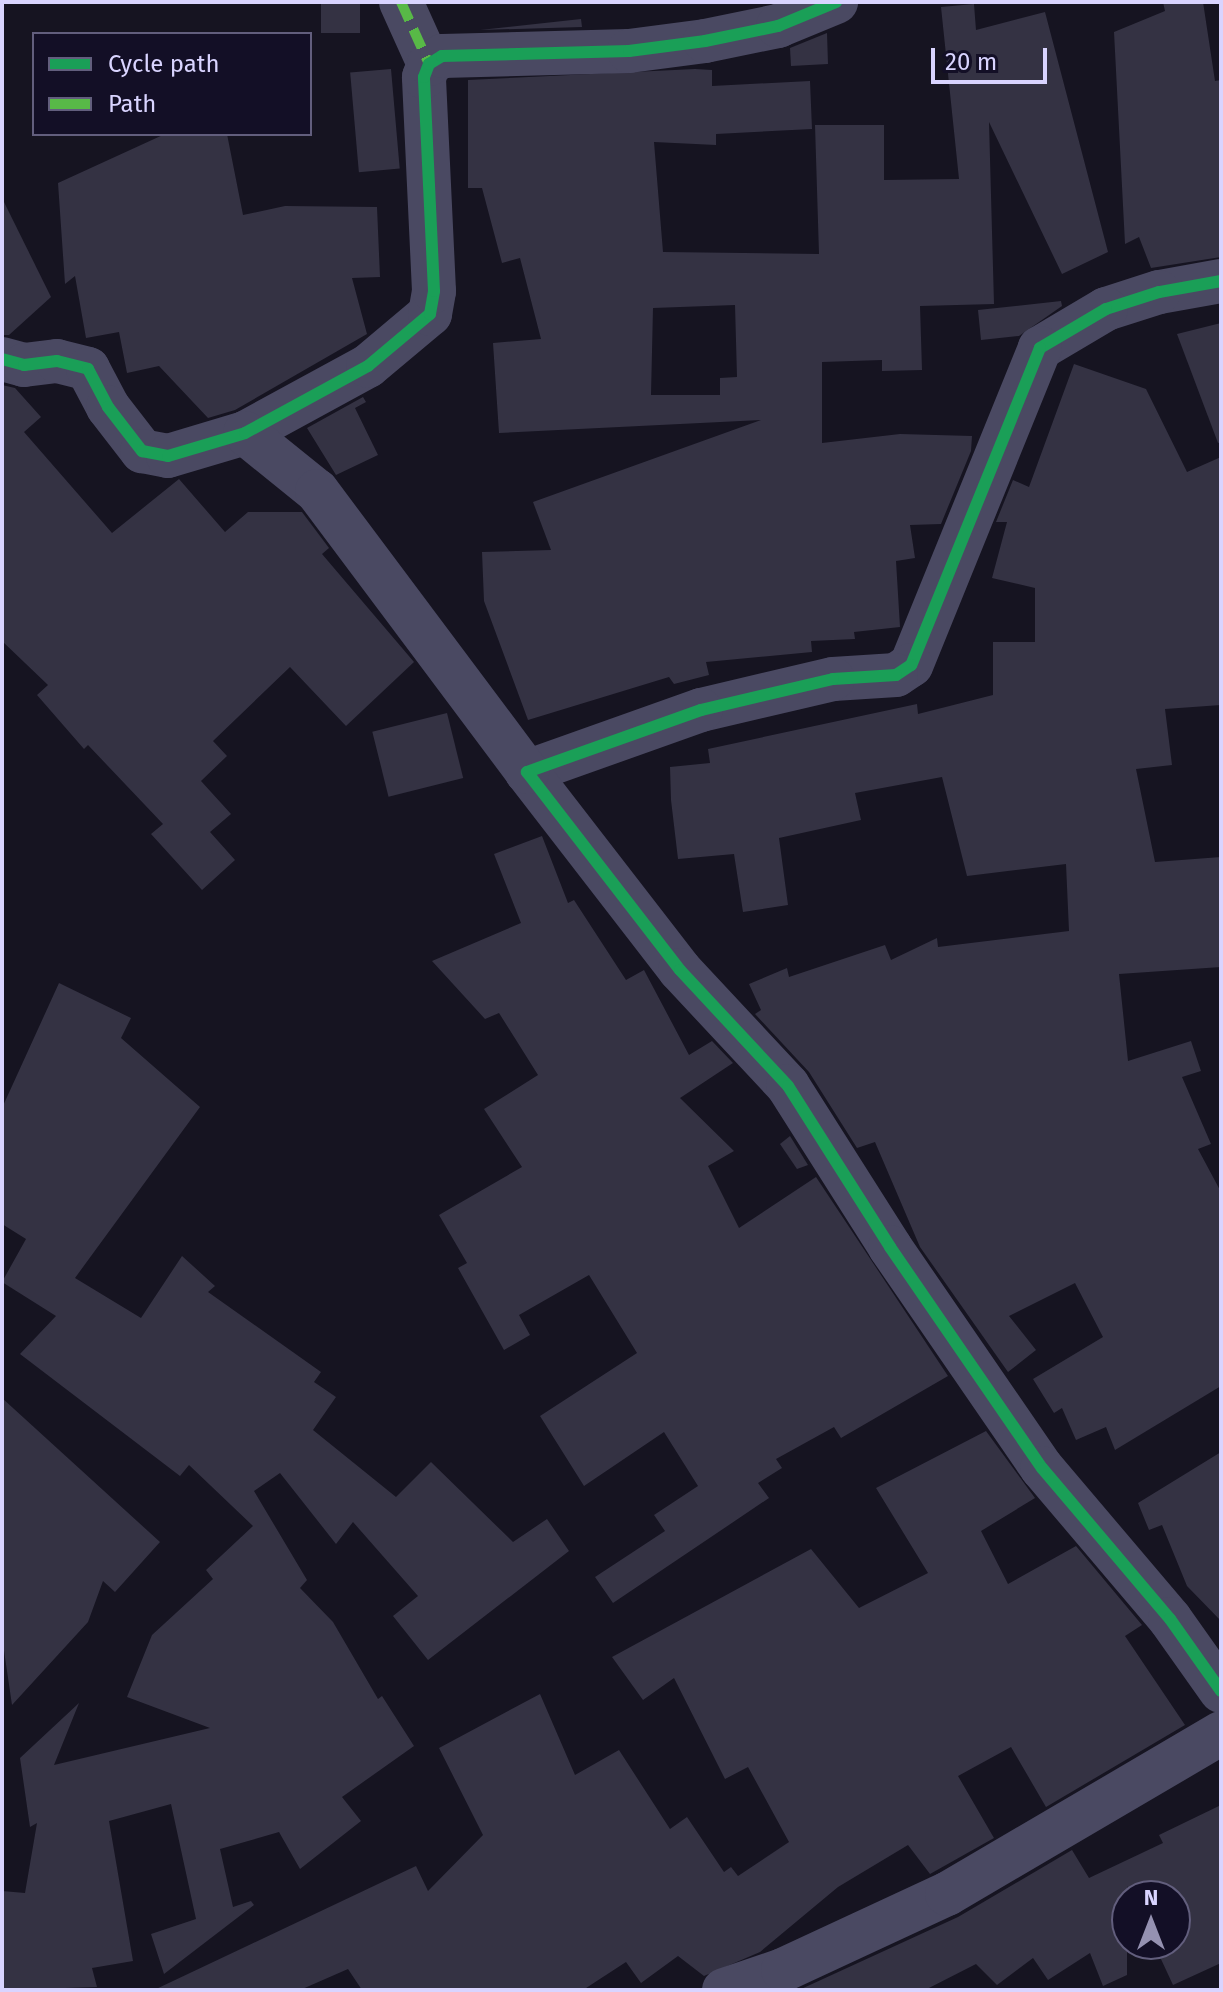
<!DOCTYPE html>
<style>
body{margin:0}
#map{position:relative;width:1223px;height:1992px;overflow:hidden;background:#161421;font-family:"Fira Sans",sans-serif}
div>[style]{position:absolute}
.building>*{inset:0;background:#343243;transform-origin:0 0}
.minor>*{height:44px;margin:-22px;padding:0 22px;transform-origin:22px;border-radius:22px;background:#4a4962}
.quiet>*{height:10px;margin-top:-5px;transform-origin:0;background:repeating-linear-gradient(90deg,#58b947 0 20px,transparent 0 30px)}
.cycleway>*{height:12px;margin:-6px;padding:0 6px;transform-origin:6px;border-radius:6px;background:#1a9f57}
span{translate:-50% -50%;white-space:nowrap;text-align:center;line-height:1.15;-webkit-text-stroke:8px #130f26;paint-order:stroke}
.frame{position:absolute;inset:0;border:4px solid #d9d4ff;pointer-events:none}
.legend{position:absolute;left:32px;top:32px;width:280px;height:104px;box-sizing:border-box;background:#130f26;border:2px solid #625e7d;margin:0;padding:10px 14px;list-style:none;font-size:24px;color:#d9d4ff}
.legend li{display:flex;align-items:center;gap:16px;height:40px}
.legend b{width:40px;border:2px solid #625e7d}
.north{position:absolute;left:1111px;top:1880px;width:80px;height:80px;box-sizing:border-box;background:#130f26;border:2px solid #625e7d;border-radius:50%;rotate:0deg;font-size:22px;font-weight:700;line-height:32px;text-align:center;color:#d9d4ff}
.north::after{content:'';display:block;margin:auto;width:28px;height:36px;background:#9591b1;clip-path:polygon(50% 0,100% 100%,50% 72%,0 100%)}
.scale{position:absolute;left:931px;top:48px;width:116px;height:36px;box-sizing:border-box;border:4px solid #d9d4ff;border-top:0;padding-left:10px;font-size:24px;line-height:28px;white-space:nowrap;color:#d9d4ff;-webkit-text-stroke:6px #130f26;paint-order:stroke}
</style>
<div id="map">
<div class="building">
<div style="left:321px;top:2px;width:39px;height:31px"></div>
<div style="clip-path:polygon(1163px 2px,1203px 2px,1215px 81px,1221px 80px,1221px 257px,1151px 268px,1139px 237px,1125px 244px,1114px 32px,1165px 11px)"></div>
<div style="clip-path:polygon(evenodd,974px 4px,976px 30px,1045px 12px,1108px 252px,1062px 274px,989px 122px,994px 304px,920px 306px,922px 370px,882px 371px,882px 360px,822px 362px,822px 443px,900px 434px,972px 436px,971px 451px,941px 524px,910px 525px,915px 558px,896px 561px,900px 627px,854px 632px,855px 639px,811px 641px,812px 652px,706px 662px,709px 675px,674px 684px,669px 677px,528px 720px,484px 601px,482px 552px,551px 550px,533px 502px,761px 420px,499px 433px,493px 343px,541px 339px,520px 258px,502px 263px,482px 188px,468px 188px,468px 80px,695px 69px,712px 70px,712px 86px,810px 81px,812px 129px,716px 134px,716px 145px,654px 142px,663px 252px,819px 254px,815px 125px,884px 125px,884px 180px,959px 179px,941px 7px,974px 4px,735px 305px,737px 377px,720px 378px,720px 395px,651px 395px,653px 308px,735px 305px)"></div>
<div style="clip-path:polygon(581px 19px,582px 27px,480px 30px)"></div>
<div style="clip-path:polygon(827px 33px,828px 64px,791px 66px,790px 48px)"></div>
<div style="left:391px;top:69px;width:100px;height:41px;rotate:85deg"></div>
<div style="clip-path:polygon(165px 134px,227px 134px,243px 215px,285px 206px,377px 207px,380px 277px,352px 278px,367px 334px,235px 410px,208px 418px,159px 366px,127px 373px,119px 332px,86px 338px,75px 276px,65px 284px,58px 183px)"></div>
<div style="clip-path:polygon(2px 198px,51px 297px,9px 335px,2px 335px)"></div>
<div style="clip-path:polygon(1061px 301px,1062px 306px,1019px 336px,981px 340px,978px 310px)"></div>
<div style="clip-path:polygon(1221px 323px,1221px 442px,1218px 443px,1177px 334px)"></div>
<div style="clip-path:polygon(1074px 364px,1146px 389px,1187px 472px,1221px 457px,1221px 705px,1165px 709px,1172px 765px,1136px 769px,1155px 862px,1221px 857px,1221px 967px,1119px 974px,1128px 1061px,1191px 1041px,1201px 1071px,1182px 1077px,1211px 1144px,1198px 1149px,1221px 1192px,1221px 1386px,1115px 1450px,1106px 1427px,1076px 1440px,1062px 1408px,1054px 1413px,1033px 1379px,1103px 1337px,1075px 1283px,1009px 1316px,1036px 1350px,1008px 1372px,920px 1247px,875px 1142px,857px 1148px,809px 1072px,755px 1014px,761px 1010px,749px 984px,787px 968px,789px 977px,885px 945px,891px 960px,937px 938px,938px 947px,1069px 931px,1066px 864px,967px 876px,942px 777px,855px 793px,861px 820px,779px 838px,788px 905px,743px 912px,734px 854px,678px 859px,671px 800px,670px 767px,710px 763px,708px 749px,917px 704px,918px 714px,993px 695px,993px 642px,1035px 642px,1035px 588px,992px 578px,1007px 522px,996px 522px,1013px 480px,1029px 487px)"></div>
<div style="clip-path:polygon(2px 385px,15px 388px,41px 417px,24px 432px,112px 533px,179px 479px,225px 532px,248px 512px,302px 512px,329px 548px,322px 554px,414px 662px,346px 726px,290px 667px,213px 741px,227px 756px,201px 781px,231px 814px,210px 832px,235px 860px,202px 890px,151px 834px,163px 824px,88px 745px,84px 749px,37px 695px,48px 685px,2px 641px)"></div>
<div style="clip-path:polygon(363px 397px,366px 402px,355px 408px,378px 455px,336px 475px,307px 428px)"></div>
<div style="left:447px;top:713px;width:67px;height:77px;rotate:76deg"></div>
<div style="clip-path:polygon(542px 836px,568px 903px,574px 900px,626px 980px,644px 970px,689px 1055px,712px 1041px,733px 1063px,680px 1098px,734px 1151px,708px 1166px,739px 1228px,816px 1177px,948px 1376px,841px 1438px,834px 1427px,776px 1459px,782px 1468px,758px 1483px,769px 1498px,613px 1603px,595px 1577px,665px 1531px,654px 1515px,698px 1486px,664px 1432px,584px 1486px,540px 1416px,637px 1353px,589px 1275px,519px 1315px,530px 1335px,504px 1350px,458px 1268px,467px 1263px,439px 1215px,522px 1167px,484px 1109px,538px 1075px,499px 1013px,485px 1019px,432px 961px,521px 923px,494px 854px)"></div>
<div style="clip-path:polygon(59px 983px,131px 1018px,121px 1038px,200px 1107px,75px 1278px,141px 1318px,182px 1256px,215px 1286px,208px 1292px,321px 1372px,314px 1382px,336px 1397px,313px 1430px,396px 1497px,431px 1462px,513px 1542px,547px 1519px,569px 1551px,428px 1660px,393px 1616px,418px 1596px,353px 1522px,336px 1544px,280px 1473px,254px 1491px,307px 1580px,300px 1588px,333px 1622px,378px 1699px,382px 1696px,414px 1746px,342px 1797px,361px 1821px,300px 1869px,279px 1832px,220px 1849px,233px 1907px,251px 1901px,254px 1905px,164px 1974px,151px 1934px,196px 1919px,171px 1804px,109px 1821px,133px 1961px,92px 1968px,97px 1987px,2px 1990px,2px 1891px,25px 1893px,37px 1823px,30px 1827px,20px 1758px,79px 1703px,54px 1765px,210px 1728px,127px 1697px,152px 1635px,213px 1579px,206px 1570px,253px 1526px,189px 1465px,180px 1476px,20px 1354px,56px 1316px,2px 1282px,26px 1239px,2px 1224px,2px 1108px)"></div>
<div style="clip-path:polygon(790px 1136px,808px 1165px,797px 1169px,780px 1144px)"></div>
<div style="clip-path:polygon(2px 1398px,160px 1542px,115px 1592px,103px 1581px,88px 1622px,12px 1705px,2px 1637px)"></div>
<div style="clip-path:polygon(986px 1431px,1035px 1498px,981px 1531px,1008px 1584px,1076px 1546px,1142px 1625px,1125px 1636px,1185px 1725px,1046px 1807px,1011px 1747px,958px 1776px,994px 1838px,930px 1874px,908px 1845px,838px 1887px,760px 1952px,704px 1976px,678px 1956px,641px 1983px,626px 1962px,583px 1990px,362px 1990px,348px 1969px,300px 1990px,154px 1990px,416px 1866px,428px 1891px,483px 1835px,439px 1748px,540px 1694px,575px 1775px,619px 1750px,670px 1829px,687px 1817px,724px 1872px,731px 1867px,738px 1876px,789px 1842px,748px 1767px,725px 1779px,674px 1678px,643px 1700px,612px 1657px,811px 1549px,859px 1608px,928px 1573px,876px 1488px)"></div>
<div style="clip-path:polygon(1221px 1452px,1221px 1621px,1187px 1586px,1162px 1525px,1149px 1530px,1138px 1503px)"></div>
<div style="clip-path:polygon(1221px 1805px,1221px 1963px,1173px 1985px,1154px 1944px,1175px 1944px,1175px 1896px,1132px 1896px,1127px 1886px,1127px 1975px,1103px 1986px,1090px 1953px,1048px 1980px,1033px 1958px,997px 1985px,976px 1964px,925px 1990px,799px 1990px,958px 1917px,1072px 1850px,1089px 1878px,1163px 1843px,1159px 1835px)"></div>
</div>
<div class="minor">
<div style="left:401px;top:2px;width:68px;rotate:65.7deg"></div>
<div style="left:1221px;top:281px;width:63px;rotate:169.9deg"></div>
<div style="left:1159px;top:292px;width:56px;rotate:162.2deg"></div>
<div style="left:1106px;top:309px;width:77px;rotate:149.4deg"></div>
<div style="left:1040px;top:348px;width:342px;rotate:112.1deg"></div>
<div style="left:911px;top:665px;width:18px;rotate:146deg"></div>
<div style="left:896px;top:675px;width:63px;rotate:176.4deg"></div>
<div style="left:833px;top:679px;width:136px;rotate:166.8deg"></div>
<div style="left:701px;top:710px;width:185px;rotate:160.4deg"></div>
<div style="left:527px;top:772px;width:250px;rotate:52.3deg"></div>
<div style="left:680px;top:970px;width:158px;rotate:47deg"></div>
<div style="left:788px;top:1086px;width:191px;rotate:57.6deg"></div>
<div style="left:890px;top:1247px;width:268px;rotate:55.5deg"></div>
<div style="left:1042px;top:1468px;width:198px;rotate:49.7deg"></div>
<div style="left:1170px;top:1619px;width:88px;rotate:54.7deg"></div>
<div style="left:2px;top:359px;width:23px;rotate:15deg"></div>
<div style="left:24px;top:365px;width:33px;rotate:-7deg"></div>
<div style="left:57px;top:361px;width:32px;rotate:14deg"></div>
<div style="left:88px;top:369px;width:43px;rotate:62.2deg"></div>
<div style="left:108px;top:407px;width:56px;rotate:52.3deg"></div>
<div style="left:142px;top:451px;width:26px;rotate:11deg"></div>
<div style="left:168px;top:456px;width:80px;rotate:-16.6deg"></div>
<div style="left:245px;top:433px;width:140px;rotate:-28.6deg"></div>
<div style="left:368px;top:366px;width:81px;rotate:-40deg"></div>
<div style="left:430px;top:314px;width:23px;rotate:-80deg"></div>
<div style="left:434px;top:291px;width:214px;rotate:-92.7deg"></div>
<div style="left:424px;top:77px;width:14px;rotate:-69deg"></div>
<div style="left:429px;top:64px;width:15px;rotate:-32deg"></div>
<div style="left:442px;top:56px;width:187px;rotate:-1.5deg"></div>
<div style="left:629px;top:51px;width:77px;rotate:-7.5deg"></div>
<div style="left:705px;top:41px;width:75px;rotate:-11.6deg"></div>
<div style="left:778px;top:26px;width:63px;rotate:-22.5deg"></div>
<div style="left:245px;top:433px;width:92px;rotate:38.9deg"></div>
<div style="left:317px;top:491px;width:351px;rotate:53.2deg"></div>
<div style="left:724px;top:1990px;width:62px;rotate:-18.7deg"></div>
<div style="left:783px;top:1970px;width:181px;rotate:-24.9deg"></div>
<div style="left:947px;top:1894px;width:318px;rotate:-30.4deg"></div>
</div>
<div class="quiet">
<div style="left:401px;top:2px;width:68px;rotate:65.7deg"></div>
</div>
<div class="cycleway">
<div style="left:1221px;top:281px;width:63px;rotate:169.9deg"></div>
<div style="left:1159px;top:292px;width:56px;rotate:162.2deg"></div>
<div style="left:1106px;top:309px;width:77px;rotate:149.4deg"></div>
<div style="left:1040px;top:348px;width:342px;rotate:112.1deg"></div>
<div style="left:911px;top:665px;width:18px;rotate:146deg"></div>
<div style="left:896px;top:675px;width:63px;rotate:176.4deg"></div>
<div style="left:833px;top:679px;width:136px;rotate:166.8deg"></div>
<div style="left:701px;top:710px;width:185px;rotate:160.4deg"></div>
<div style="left:527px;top:772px;width:250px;rotate:52.3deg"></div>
<div style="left:680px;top:970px;width:158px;rotate:47deg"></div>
<div style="left:788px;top:1086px;width:191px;rotate:57.6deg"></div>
<div style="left:890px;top:1247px;width:268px;rotate:55.5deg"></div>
<div style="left:1042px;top:1468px;width:198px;rotate:49.7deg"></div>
<div style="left:1170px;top:1619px;width:88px;rotate:54.7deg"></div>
<div style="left:2px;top:359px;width:23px;rotate:15deg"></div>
<div style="left:24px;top:365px;width:33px;rotate:-7deg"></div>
<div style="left:57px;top:361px;width:32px;rotate:14deg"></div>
<div style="left:88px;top:369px;width:43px;rotate:62.2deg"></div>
<div style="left:108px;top:407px;width:56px;rotate:52.3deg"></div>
<div style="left:142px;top:451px;width:26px;rotate:11deg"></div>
<div style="left:168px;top:456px;width:80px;rotate:-16.6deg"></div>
<div style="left:245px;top:433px;width:140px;rotate:-28.6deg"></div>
<div style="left:368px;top:366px;width:81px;rotate:-40deg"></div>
<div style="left:430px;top:314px;width:23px;rotate:-80deg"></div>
<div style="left:434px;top:291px;width:214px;rotate:-92.7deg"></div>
<div style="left:424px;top:77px;width:14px;rotate:-69deg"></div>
<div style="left:429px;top:64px;width:15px;rotate:-32deg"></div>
<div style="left:442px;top:56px;width:187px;rotate:-1.5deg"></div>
<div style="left:629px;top:51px;width:77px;rotate:-7.5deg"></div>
<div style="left:705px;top:41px;width:75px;rotate:-11.6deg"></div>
<div style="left:778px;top:26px;width:63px;rotate:-22.5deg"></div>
</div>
<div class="frame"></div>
<ul class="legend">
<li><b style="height:10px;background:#1a9f57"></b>Cycle path</li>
<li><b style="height:10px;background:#58b947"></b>Path</li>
</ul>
<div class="north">N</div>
<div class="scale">20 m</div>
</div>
